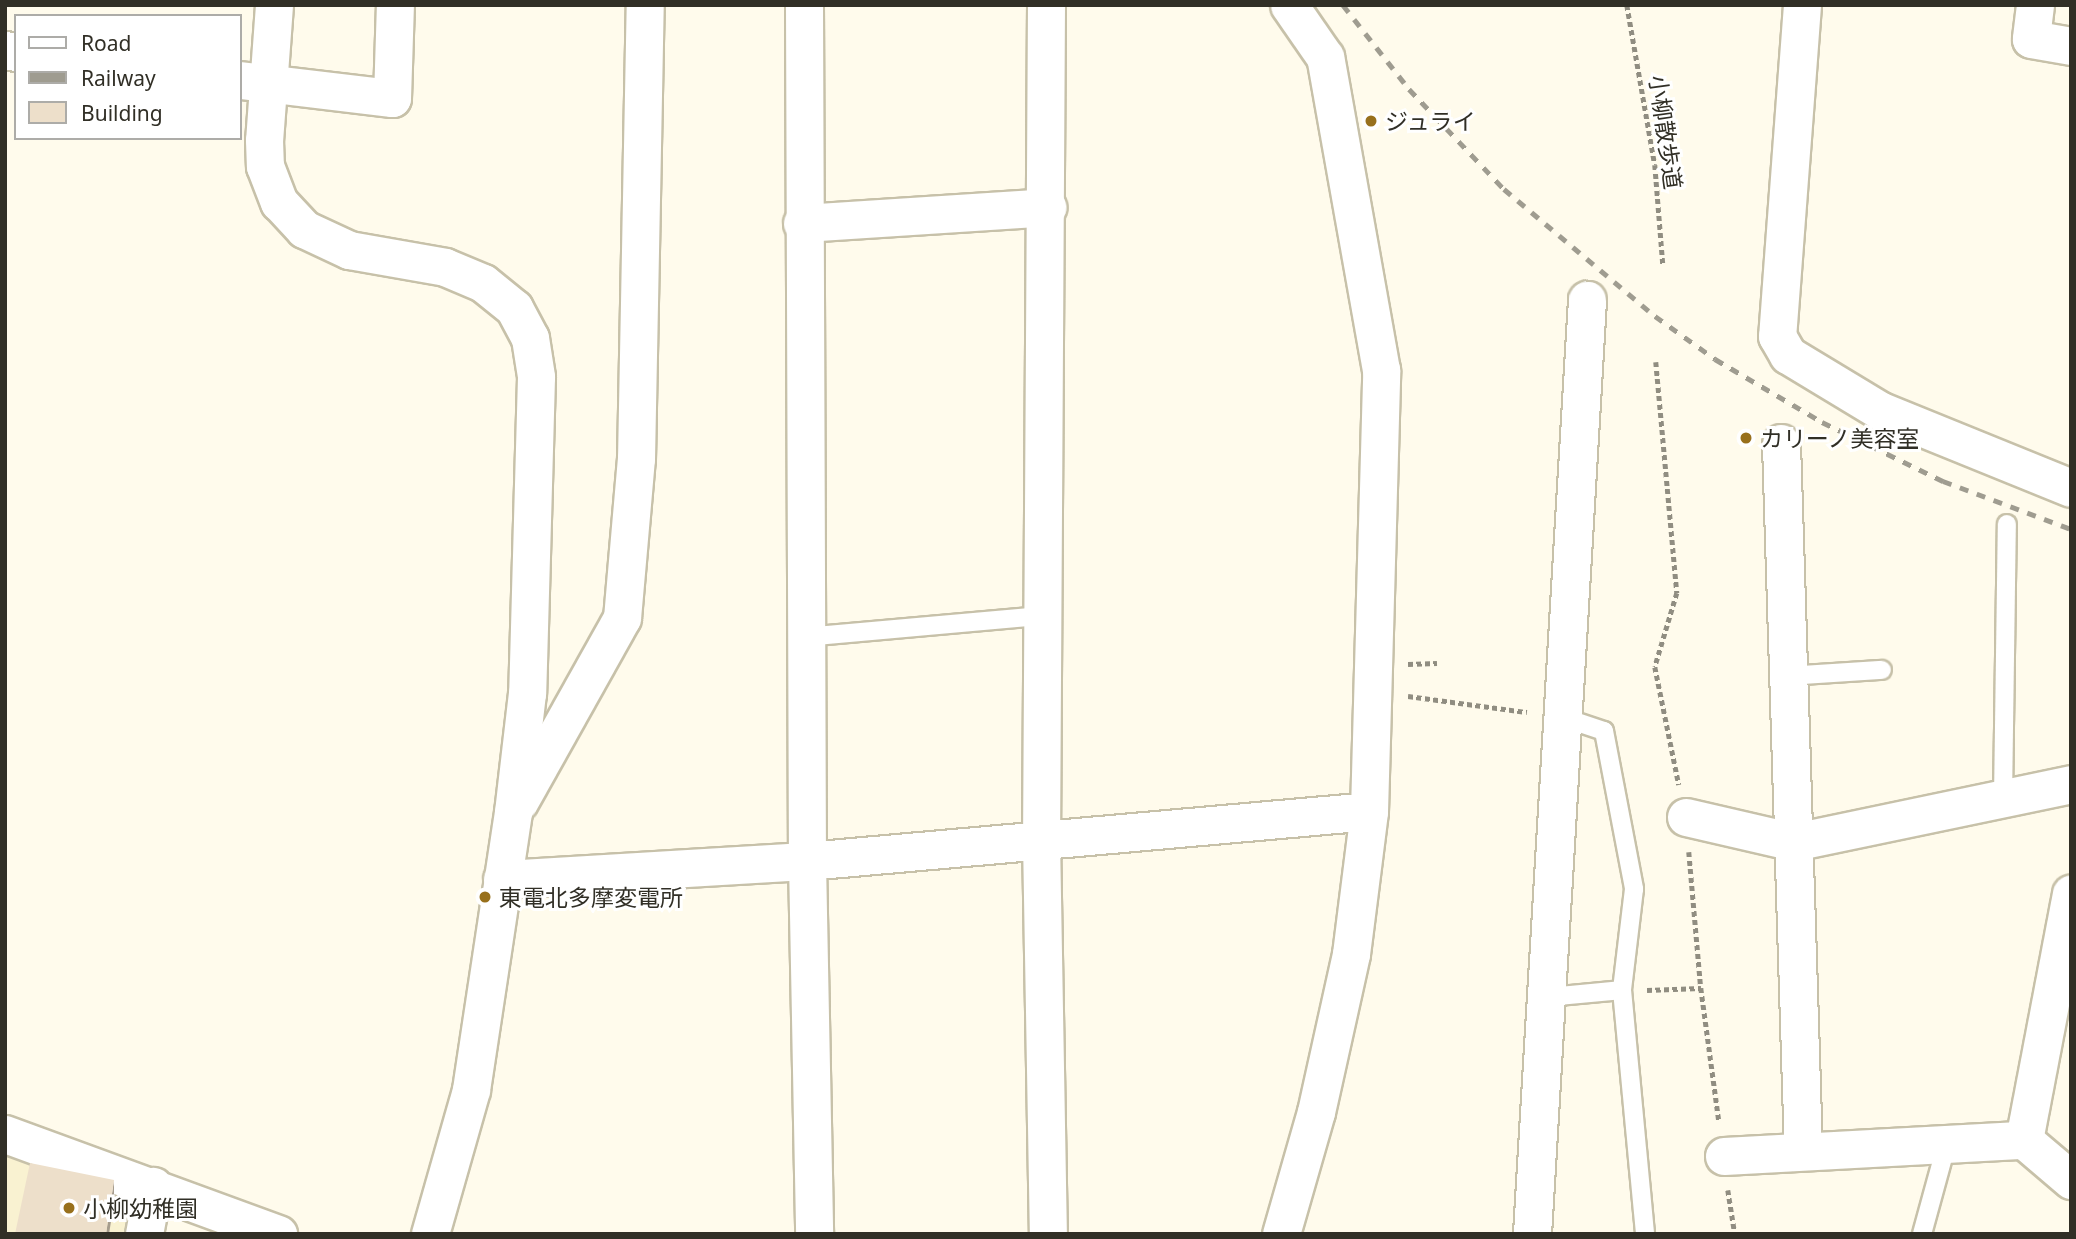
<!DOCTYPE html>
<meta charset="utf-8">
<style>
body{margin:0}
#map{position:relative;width:2076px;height:1239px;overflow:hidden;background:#fffbec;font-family:"Noto Sans","Noto Sans JP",sans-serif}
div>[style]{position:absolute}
.built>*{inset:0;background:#f9f2d1}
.path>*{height:4.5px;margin-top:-2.25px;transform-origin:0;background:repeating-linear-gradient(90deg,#908d81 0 5px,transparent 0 8.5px)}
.roads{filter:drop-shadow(2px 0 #c7c1a9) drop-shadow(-2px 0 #c7c1a9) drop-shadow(0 2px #c7c1a9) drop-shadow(0 -2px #c7c1a9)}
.lane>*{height:18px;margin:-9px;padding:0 9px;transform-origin:9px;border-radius:9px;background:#fff}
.street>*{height:37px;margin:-18.5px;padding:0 18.5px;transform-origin:18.5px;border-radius:18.5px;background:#fff}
.rail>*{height:5px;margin-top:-2.5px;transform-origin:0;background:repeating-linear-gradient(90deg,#9f9c90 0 9px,transparent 0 18px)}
.shaded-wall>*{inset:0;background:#a69c8d}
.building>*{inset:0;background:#eddfca}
.dots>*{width:19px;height:19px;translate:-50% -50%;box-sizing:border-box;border:4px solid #fff;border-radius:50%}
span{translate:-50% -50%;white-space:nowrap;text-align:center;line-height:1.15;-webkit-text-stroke:6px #fff;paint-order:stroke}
.poi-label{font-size:23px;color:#312f26}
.left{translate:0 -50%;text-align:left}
.street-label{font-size:23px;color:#312f26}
.frame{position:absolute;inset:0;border:7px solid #312f26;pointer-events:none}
.legend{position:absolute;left:14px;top:14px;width:228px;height:126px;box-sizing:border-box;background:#fff;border:2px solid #adaca8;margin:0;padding:9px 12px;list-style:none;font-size:21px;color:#312f26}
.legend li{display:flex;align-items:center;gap:14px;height:35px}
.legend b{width:35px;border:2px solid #adaca8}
</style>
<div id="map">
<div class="built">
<div style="clip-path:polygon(5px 1138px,138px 1181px,127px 1234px,5px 1234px)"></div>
</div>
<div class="path">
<div style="left:1627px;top:5px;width:162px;rotate:80.1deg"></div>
<div style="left:1655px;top:165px;width:99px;rotate:85.4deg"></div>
<div style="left:1656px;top:362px;width:232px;rotate:84.8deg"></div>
<div style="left:1677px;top:593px;width:77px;rotate:106.6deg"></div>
<div style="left:1655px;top:667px;width:120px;rotate:78.5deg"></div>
<div style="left:1408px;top:664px;width:29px;rotate:-2deg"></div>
<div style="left:1408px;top:696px;width:120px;rotate:7.7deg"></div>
<div style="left:1689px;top:852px;width:137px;rotate:85deg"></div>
<div style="left:1701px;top:988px;width:135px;rotate:82.3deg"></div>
<div style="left:1647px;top:990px;width:54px;rotate:-2.1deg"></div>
<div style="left:1728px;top:1190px;width:45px;rotate:81deg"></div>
</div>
<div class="roads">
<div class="lane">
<div style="left:805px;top:637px;width:237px;rotate:-5.1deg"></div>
<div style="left:1788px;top:676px;width:94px;rotate:-3.7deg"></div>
<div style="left:1565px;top:718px;width:41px;rotate:18.4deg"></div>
<div style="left:1604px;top:731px;width:161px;rotate:79.2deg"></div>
<div style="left:1634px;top:889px;width:102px;rotate:96.8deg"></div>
<div style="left:1622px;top:990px;width:245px;rotate:84.6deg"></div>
<div style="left:2003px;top:799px;width:275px;rotate:-89.2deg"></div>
<div style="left:1548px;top:997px;width:74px;rotate:-5.4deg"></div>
<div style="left:1922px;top:1234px;width:91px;rotate:-74.7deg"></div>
</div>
<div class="street">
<div style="left:274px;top:5px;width:135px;rotate:94.2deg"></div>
<div style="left:264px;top:140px;width:26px;rotate:88deg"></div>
<div style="left:265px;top:166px;width:39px;rotate:69deg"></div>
<div style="left:279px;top:202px;width:37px;rotate:47deg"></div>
<div style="left:304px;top:229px;width:50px;rotate:25deg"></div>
<div style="left:349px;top:250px;width:97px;rotate:10deg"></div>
<div style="left:445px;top:267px;width:41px;rotate:22.8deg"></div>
<div style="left:483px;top:283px;width:40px;rotate:39deg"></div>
<div style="left:514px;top:308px;width:34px;rotate:62deg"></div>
<div style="left:530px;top:338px;width:39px;rotate:81deg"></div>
<div style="left:536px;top:377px;width:316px;rotate:91.6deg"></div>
<div style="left:527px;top:693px;width:120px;rotate:96.7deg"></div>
<div style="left:513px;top:812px;width:281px;rotate:98.6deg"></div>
<div style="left:471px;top:1090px;width:150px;rotate:105.9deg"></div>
<div style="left:804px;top:5px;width:856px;rotate:89.8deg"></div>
<div style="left:807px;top:861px;width:373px;rotate:88.9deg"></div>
<div style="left:1046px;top:5px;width:834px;rotate:90.34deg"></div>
<div style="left:1041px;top:839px;width:395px;rotate:89deg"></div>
<div style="left:1802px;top:5px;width:332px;rotate:94.3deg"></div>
<div style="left:1777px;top:336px;width:22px;rotate:60deg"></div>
<div style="left:1788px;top:355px;width:106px;rotate:31.1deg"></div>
<div style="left:1879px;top:410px;width:207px;rotate:22.1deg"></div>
<div style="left:2035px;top:5px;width:34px;rotate:97deg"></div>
<div style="left:2031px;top:39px;width:41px;rotate:9.9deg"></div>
<div style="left:5px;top:50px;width:11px;rotate:10deg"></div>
<div style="left:240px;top:80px;width:153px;rotate:6.8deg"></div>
<div style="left:392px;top:98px;width:93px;rotate:-88.2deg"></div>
<div style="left:802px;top:223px;width:246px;rotate:-3.7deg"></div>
<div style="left:1781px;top:443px;width:707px;rotate:88.22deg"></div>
<div style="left:519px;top:802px;width:211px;rotate:-60.8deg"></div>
<div style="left:622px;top:618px;width:160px;rotate:-85deg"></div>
<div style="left:636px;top:459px;width:454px;rotate:-88.9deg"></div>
<div style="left:1686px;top:817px;width:111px;rotate:13deg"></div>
<div style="left:1794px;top:842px;width:283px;rotate:-11.8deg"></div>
<div style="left:502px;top:879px;width:306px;rotate:-3.4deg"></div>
<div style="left:807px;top:861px;width:564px;rotate:-5.08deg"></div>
<div style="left:5px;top:1134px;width:291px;rotate:20.1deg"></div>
<div style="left:2024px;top:1140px;width:251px;rotate:-79.2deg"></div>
<div style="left:1724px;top:1156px;width:300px;rotate:-3.1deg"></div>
<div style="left:2024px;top:1140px;width:62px;rotate:40.4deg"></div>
<div style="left:144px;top:1234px;width:49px;rotate:-79.4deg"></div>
<div style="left:1281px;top:1234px;width:127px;rotate:-74deg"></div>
<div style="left:1316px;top:1112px;width:162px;rotate:-77.5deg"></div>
<div style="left:1351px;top:954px;width:144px;rotate:-82.8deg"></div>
<div style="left:1369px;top:811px;width:441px;rotate:-88.4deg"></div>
<div style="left:1381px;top:370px;width:318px;rotate:-100.1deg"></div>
<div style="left:1325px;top:57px;width:63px;rotate:-124.7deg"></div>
<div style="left:1532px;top:1234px;width:936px;rotate:-86.63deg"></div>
</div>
</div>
<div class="rail">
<div style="left:1343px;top:5px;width:107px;rotate:51.8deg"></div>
<div style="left:1409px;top:89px;width:138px;rotate:46.5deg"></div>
<div style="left:1504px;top:189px;width:197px;rotate:40.1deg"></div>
<div style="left:1655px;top:316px;width:74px;rotate:35.6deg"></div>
<div style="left:1715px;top:359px;width:124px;rotate:30.5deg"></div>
<div style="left:1822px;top:422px;width:135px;rotate:26deg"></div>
<div style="left:1943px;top:481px;width:137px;rotate:20.6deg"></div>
</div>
<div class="shaded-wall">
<div style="clip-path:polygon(114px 1180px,114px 1202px,109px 1234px,106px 1234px)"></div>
</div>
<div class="building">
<div style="clip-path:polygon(30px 1163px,114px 1180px,106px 1234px,15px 1234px)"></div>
</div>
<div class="dots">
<div style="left:1371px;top:121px;background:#98701c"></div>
<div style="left:1746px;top:438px;background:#98701c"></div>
<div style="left:485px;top:897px;background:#98701c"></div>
<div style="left:69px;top:1208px;background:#98701c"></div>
</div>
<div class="poi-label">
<span class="left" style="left:1385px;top:121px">ジュライ</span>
<span class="left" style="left:1760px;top:438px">カリーノ美容室</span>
<span class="left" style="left:499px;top:897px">東電北多摩変電所</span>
<span class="left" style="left:83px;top:1208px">小柳幼稚園</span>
</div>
<div class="street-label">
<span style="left:1666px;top:132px;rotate:82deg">小柳散歩道</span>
</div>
<div class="frame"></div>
<ul class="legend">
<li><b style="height:9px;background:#fff"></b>Road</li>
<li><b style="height:9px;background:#9f9c90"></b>Railway</li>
<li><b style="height:19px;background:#eddfca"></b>Building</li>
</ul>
</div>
